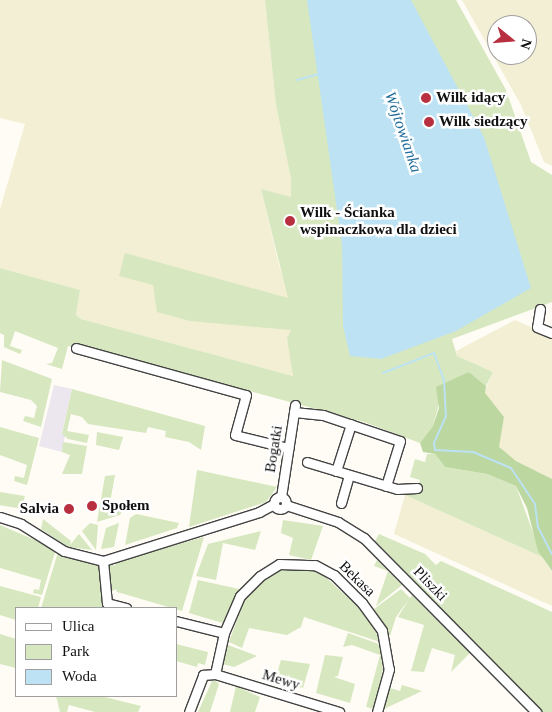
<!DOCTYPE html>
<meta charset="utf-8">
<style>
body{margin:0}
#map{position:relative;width:552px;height:712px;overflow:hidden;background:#fefcf4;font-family:"Times New Roman",serif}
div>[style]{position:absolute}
.industrial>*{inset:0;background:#ece6ee}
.farmland>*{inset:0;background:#f3efd5}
.green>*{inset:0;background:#d7e7bf;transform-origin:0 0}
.forest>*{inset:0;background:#bcd79f}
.water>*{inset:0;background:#bce2f3}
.stream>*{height:2px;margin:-1px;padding:0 1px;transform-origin:1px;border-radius:1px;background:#bce2f3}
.roads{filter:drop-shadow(1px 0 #434343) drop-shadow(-1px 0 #434343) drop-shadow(0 1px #434343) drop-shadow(0 -1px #434343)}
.minor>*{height:9px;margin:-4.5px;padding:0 4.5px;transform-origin:4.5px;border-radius:4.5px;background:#fff}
.minor>.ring{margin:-4.5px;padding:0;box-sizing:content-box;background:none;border:9px solid #fff;border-radius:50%}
.dots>*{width:14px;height:14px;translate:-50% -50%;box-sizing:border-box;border:2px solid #fff;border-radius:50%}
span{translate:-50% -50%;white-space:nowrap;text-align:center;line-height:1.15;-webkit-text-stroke:5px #fff;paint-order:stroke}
.poi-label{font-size:15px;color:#101010;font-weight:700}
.left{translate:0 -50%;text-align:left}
.right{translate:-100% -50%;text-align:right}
.street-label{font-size:15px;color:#101010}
.water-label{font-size:16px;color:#216d9b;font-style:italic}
.legend{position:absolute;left:15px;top:607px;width:162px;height:90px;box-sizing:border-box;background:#fff;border:1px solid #9f9f9f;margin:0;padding:6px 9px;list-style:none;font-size:15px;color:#101010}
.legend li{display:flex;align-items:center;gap:10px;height:25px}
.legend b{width:25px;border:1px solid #9f9f9f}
.north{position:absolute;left:487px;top:15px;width:50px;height:50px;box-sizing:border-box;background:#fff;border:1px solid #9f9f9f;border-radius:50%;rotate:107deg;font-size:14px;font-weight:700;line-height:20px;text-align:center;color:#101010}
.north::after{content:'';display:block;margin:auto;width:18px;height:22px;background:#b8303f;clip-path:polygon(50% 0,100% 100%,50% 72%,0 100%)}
</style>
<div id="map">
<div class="industrial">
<div style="clip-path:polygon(54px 385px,72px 389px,62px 433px,65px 436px,62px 452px,39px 446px)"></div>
</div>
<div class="farmland">
<div style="clip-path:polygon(0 0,265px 0,276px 105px,291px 179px,291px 198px,261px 189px,279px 265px,299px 328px,289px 333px,287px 340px,293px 358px,293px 376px,81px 319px,76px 315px,80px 290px,0 268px,0 209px,25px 124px,0 118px)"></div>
<div style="clip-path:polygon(evenodd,462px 0,552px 0,552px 166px,544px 162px,521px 105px,462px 0,497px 25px,527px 25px,527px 55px,497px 55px,497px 25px)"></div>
<div style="clip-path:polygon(515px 320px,552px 336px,552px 479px,516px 461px,498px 447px,504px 417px,484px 393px,493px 372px,457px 356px,456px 351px)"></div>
<div style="clip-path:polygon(405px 495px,542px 557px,552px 572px,552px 606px,394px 534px)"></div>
</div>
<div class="green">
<div style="clip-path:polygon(265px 0,456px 0,506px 90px,531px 162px,552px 175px,552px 302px,452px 339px,457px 356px,493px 372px,486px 386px,469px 372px,440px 400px,433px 426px,420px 443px,364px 422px,76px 344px,74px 347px,68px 346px,62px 369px,46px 364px,52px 363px,58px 348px,15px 331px,10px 346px,22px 350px,20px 354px,4px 347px,4px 335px,0 333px,0 268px,80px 290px,76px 315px,81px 319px,293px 376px,287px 338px,291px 330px,190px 321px,157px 312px,153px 285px,119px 276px,125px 253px,288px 298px,261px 189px,291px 197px,291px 179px,276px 105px)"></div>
<div style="clip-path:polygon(2px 360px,52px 379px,41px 427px,23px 421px,25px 416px,34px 418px,37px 406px,31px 400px,0 392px)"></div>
<div style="clip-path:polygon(72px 389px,205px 426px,201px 450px,189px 442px,165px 437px,166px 431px,148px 427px,146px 433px,88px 424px,82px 417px,71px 414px,67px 431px,89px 435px,87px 443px,68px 439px,62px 434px)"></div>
<div style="clip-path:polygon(0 427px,39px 438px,27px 485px,14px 481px,15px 476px,24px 478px,27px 465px,0 455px)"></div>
<div style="clip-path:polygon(97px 432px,123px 437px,119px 450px,96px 445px)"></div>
<div style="clip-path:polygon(63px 442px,87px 446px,82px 474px,62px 474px,70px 455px,62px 452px)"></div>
<div style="clip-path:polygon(427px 454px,435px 454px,445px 467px,487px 474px,516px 486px,542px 557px,405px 495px,407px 490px,416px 492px,420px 480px,410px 477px,415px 459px,425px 462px)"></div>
<div style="clip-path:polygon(197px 470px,277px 487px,266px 502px,189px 527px)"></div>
<div style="clip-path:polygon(115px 475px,109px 508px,123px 510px,120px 515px,97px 522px,105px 476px)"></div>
<div style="left:0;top:492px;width:25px;height:13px;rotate:9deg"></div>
<div style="clip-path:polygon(136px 514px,179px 523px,177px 528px,125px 545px,130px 518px)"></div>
<div style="clip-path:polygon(43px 519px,71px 541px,70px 545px,79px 534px,92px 550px,68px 547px,41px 529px)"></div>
<div style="clip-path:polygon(283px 520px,323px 526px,311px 560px,289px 555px,293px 538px,281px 533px)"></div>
<div style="clip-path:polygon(90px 523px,98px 525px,96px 550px,82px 531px)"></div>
<div style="clip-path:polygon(119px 523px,114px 547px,101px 549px,106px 528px)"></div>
<div style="clip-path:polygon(0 525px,56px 549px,42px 595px,33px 593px,34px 589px,39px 590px,41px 580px,0 568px)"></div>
<div style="clip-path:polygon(261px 531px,255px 550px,223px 543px,216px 580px,196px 576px,208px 544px)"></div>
<div style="clip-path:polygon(379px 534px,425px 554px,436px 565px,441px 561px,552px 612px,552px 712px,543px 712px,375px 541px)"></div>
<div style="clip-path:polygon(204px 537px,182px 611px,117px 592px,116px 589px,106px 595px,103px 564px,112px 563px,114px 566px,119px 561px)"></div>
<div style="clip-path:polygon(58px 552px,99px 563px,103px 608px,41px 608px)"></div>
<div style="clip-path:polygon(377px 560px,402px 585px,376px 606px,388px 571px,374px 566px)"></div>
<div style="clip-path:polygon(284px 568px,319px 571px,370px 618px,380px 642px,304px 617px,301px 627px,287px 635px,249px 628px,242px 648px,229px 642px,245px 598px,261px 580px)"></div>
<div style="clip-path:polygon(198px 580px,239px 589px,226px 624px,189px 613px)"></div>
<div style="clip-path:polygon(0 586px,41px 597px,38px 608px,16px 608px,16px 620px,0 615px)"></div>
<div style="clip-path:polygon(401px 589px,410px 598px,412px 595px,470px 653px,451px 672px,455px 655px,432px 648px,424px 672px,411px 671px,424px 625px,398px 617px,409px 599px,396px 617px,390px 636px,374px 609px)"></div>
<div style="clip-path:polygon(348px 633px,379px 644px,383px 669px,374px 709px,366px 707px,380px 655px,352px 645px,343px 647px)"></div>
<div style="clip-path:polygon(0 634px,16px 639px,16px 668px,0 664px)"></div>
<div style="clip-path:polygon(176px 644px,208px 652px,205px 665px,198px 663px,197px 667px,176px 661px)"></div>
<div style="clip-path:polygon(228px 645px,257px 656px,234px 667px,223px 664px)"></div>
<div style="clip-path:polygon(325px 655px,343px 657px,338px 676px,334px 677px,355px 684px,350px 703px,316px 693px)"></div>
<div style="clip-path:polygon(281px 660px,310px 664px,303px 688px,275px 680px)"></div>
<div style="clip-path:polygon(213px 679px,219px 684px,210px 712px,198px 712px)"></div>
<div style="clip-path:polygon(402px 685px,422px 691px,382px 710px,390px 688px,400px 691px)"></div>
<div style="clip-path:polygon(236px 686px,260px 697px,255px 712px,230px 712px)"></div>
<div style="clip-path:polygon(56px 696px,101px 696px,141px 706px,138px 712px,95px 712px,69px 705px,67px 712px,60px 712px)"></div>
</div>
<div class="forest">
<div style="clip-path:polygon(469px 372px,486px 386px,485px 393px,504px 417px,499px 447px,516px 461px,552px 479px,552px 571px,538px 551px,527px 508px,516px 486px,487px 474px,445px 467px,435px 454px,423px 452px,420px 443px,433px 426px,439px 408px,436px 387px)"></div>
</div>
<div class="water">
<div style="clip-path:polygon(307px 0,411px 0,484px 137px,531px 288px,456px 331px,381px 359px,350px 356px,343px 326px,342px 245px)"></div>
</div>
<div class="stream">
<div style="left:297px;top:80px;width:23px;rotate:-15deg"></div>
<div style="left:434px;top:353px;width:29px;rotate:70deg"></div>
<div style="left:444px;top:380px;width:36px;rotate:87deg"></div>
<div style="left:446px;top:416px;width:30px;rotate:114deg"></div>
<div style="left:434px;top:443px;width:7px;rotate:82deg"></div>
<div style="left:435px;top:450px;width:38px;rotate:3deg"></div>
<div style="left:473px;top:452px;width:41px;rotate:22.8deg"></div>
<div style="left:511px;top:468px;width:43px;rotate:56.3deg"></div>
<div style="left:535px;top:504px;width:23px;rotate:83deg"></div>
<div style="left:538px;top:527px;width:30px;rotate:63deg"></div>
<div style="left:383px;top:373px;width:55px;rotate:-21.4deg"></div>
</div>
<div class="roads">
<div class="minor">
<div style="left:540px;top:309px;width:18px;rotate:99deg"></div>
<div style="left:537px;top:327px;width:16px;rotate:22deg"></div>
<div style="left:76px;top:348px;width:176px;rotate:15.5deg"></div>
<div style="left:246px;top:395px;width:41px;rotate:105.4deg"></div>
<div style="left:235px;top:435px;width:55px;rotate:13.8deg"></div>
<div style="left:294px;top:412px;width:29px;rotate:6deg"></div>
<div style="left:323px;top:415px;width:81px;rotate:18.7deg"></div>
<div style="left:400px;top:441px;width:47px;rotate:107.3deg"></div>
<div style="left:307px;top:462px;width:94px;rotate:16.7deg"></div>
<div style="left:397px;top:489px;width:20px;rotate:-3deg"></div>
<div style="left:336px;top:471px;width:49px;rotate:-72.3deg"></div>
<div class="ring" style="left:274px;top:497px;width:3px;height:3px"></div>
<div style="left:281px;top:497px;width:93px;rotate:-81.3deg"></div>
<div style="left:341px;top:503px;width:29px;rotate:-74deg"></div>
<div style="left:286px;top:505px;width:55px;rotate:18.1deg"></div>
<div style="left:338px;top:522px;width:31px;rotate:32deg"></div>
<div style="left:364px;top:538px;width:245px;rotate:45.3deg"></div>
<div style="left:0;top:517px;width:22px;rotate:18deg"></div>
<div style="left:21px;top:524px;width:51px;rotate:32.1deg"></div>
<div style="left:64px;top:551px;width:40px;rotate:14.4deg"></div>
<div style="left:103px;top:561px;width:164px;rotate:-17.4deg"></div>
<div style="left:259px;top:512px;width:17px;rotate:-28deg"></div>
<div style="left:103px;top:561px;width:42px;rotate:84.6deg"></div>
<div style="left:107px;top:603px;width:20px;rotate:15deg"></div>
<div style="left:176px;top:621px;width:49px;rotate:14deg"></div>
<div style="left:215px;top:674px;width:42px;rotate:-77.6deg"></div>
<div style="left:224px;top:633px;width:40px;rotate:-66.6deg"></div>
<div style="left:240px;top:596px;width:28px;rotate:-45deg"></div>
<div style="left:260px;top:576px;width:22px;rotate:-32deg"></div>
<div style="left:279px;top:564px;width:36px;rotate:2deg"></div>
<div style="left:315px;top:565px;width:21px;rotate:28deg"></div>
<div style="left:334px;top:575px;width:40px;rotate:45deg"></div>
<div style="left:362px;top:603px;width:34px;rotate:54deg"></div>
<div style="left:382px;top:631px;width:39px;rotate:80deg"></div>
<div style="left:389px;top:669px;width:45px;rotate:105.6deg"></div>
<div style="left:189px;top:712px;width:40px;rotate:-69deg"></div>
<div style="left:203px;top:675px;width:12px;rotate:-5deg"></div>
<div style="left:215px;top:674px;width:130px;rotate:17deg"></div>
</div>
</div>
<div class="dots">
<div style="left:426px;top:98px;background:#b8303f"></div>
<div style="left:429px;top:122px;background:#b8303f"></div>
<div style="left:290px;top:221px;background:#b8303f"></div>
<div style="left:92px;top:506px;background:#b8303f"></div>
<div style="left:69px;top:509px;background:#b8303f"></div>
</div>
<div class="poi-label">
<span class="left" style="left:436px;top:98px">Wilk idący</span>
<span class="left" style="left:439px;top:122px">Wilk siedzący</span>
<span class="left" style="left:300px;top:221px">Wilk - Ścianka<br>wspinaczkowa dla dzieci</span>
<span class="left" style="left:102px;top:506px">Społem</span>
<span class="right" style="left:59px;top:509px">Salvia</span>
</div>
<div class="street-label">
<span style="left:274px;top:449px;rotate:-81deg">Bogatki</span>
<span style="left:357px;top:579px;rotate:44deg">Bekasa</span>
<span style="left:430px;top:584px;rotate:46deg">Pliszki</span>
<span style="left:281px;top:680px;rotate:17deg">Mewy</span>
</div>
<div class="water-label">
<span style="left:403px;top:132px;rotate:71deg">Wójtowianka</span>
</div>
<ul class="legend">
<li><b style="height:6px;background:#fff"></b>Ulica</li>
<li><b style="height:14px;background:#d7e7bf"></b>Park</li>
<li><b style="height:14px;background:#bce2f3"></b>Woda</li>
</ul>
<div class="north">N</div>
</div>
